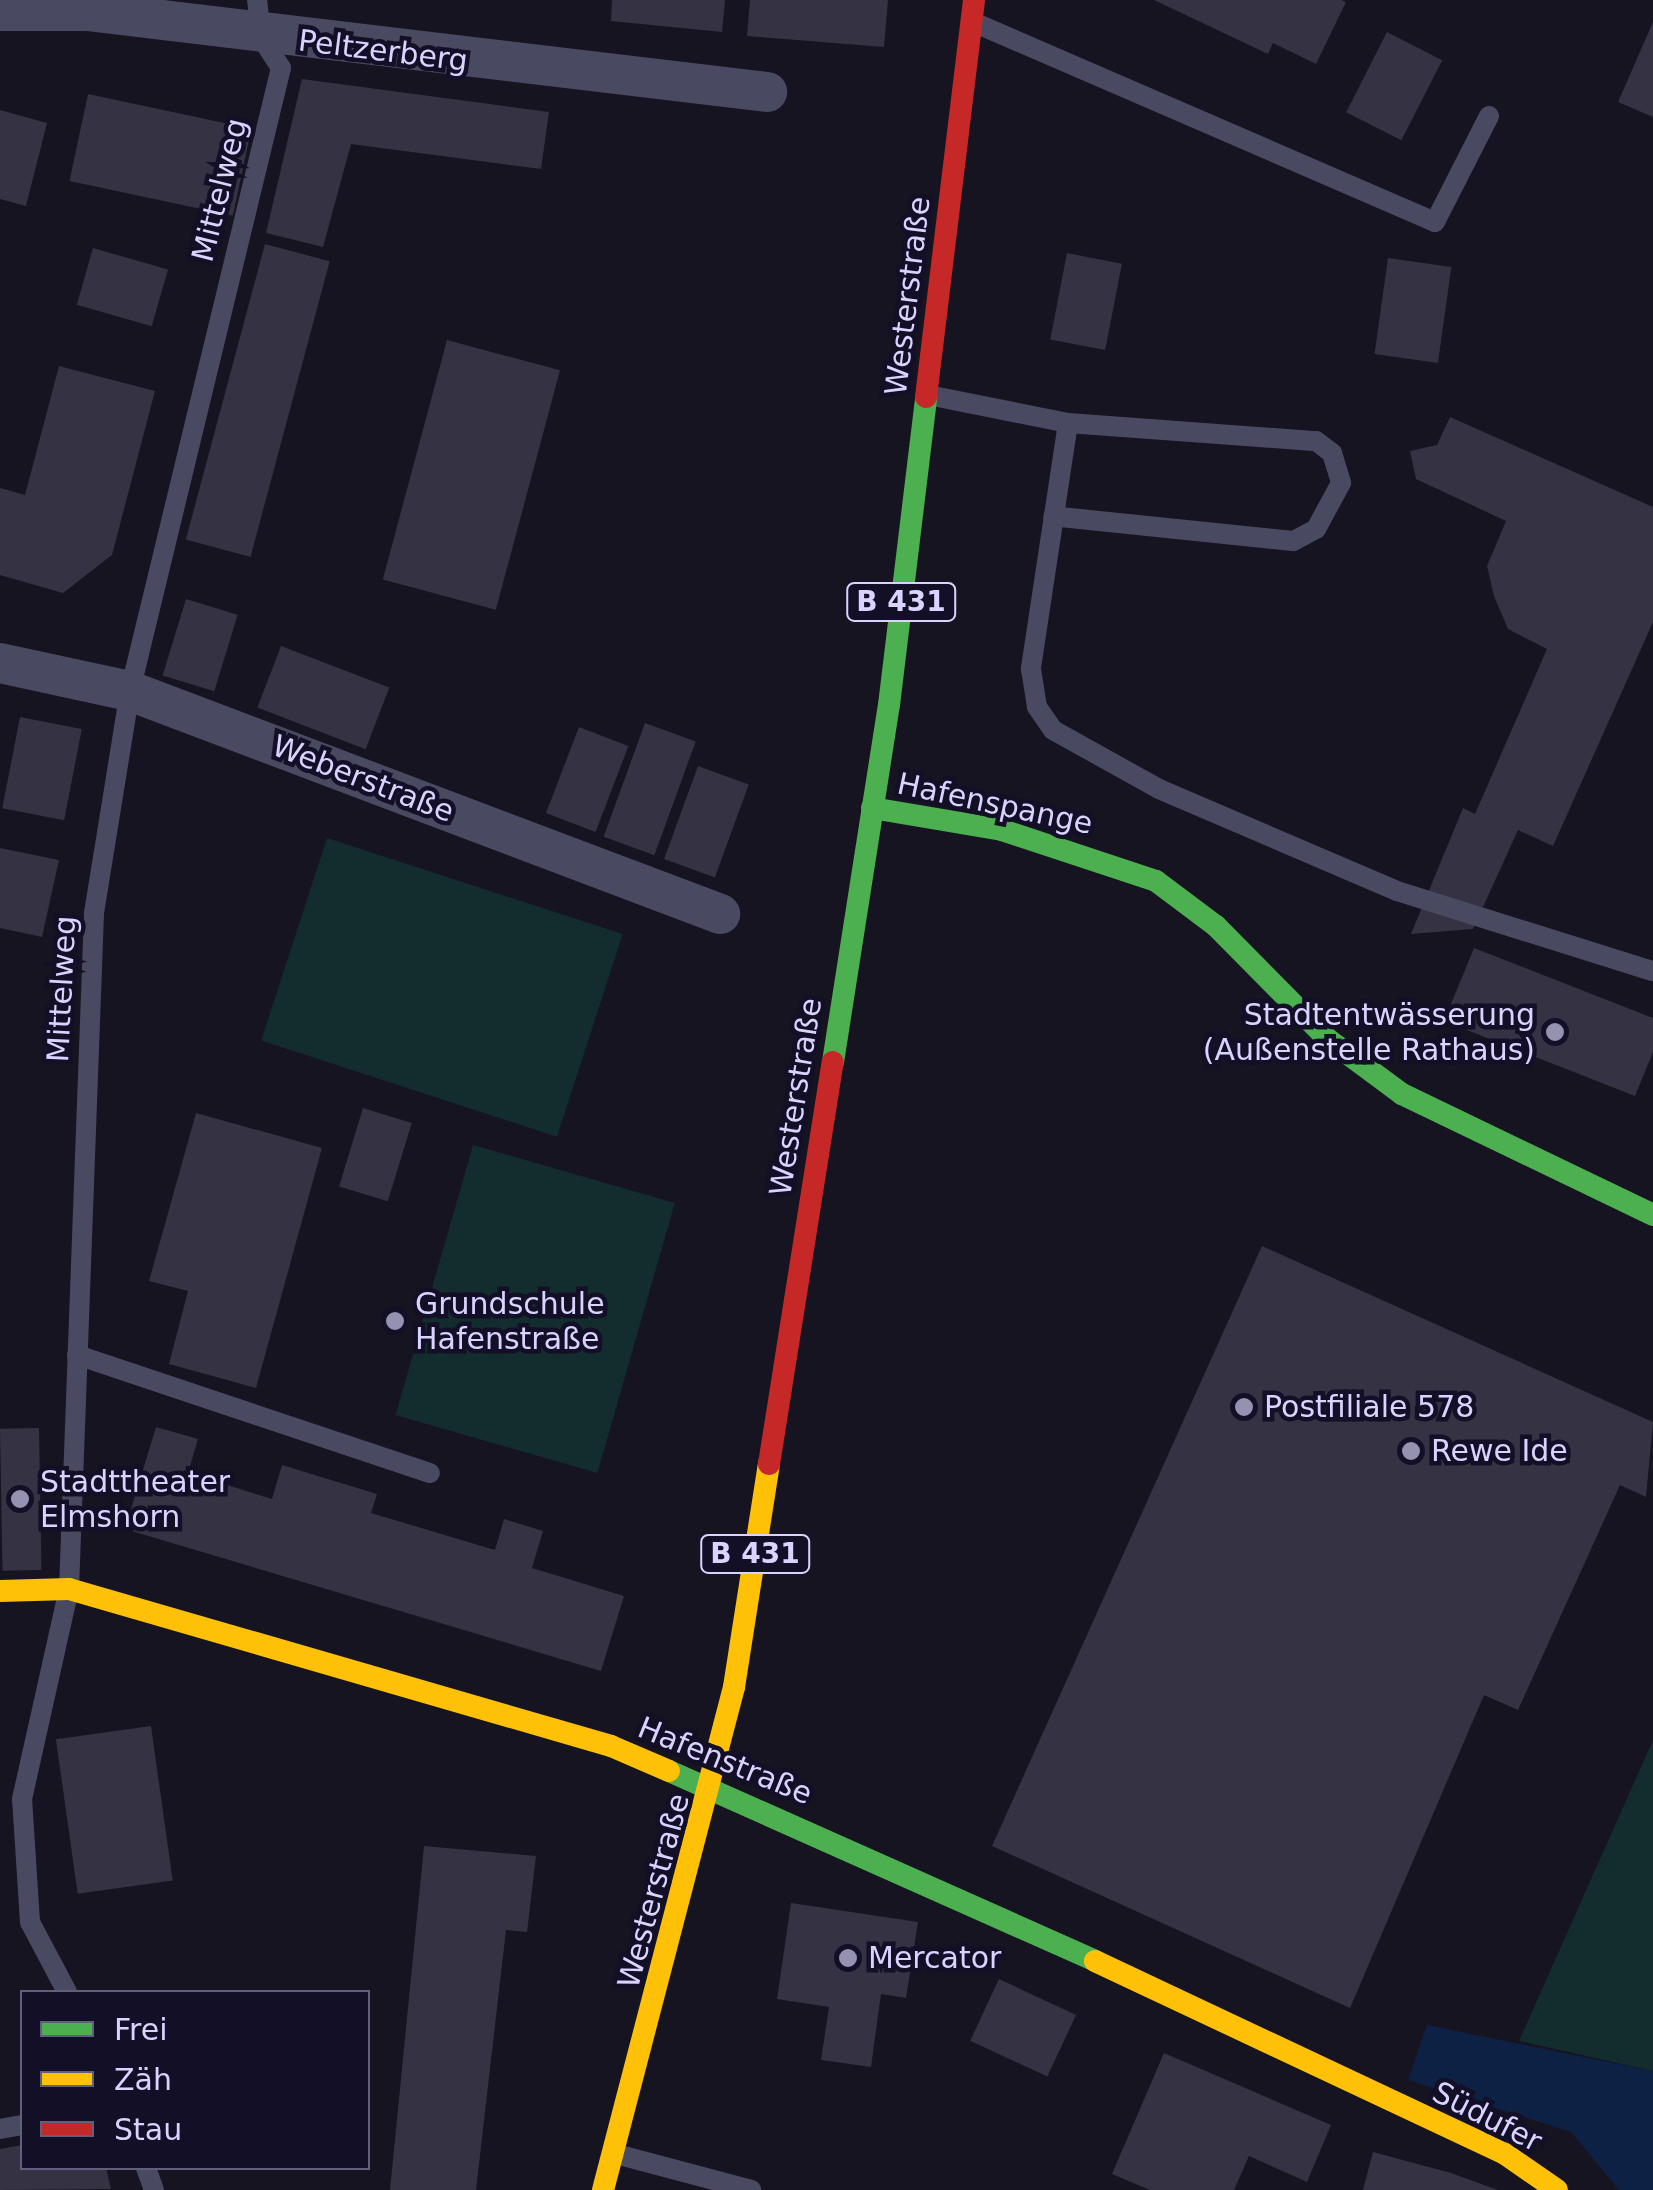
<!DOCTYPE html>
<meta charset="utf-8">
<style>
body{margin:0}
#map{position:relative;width:1653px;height:2190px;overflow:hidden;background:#161421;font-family:"DejaVu Sans",sans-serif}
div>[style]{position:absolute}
.green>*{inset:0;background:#132c2d;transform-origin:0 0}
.water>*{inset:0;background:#0d2144}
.building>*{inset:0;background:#343243;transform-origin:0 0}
.lane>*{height:20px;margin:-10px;padding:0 10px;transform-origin:10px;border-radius:10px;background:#4a4962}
.street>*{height:40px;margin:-20px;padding:0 20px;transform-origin:20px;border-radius:20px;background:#4a4962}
.fast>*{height:22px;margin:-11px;padding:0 11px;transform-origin:11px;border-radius:11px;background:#4caf50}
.slow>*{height:22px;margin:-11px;padding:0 11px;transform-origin:11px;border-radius:11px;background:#ffc107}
.jam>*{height:22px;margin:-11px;padding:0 11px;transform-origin:11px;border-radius:11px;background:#c62828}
.dots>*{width:28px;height:28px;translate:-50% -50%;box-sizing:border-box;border:5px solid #130f26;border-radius:50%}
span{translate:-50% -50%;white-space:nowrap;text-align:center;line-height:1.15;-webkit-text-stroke:9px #130f26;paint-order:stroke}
.shield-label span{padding:2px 8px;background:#130f26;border:2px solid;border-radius:8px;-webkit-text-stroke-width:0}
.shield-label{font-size:28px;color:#d9d4ff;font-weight:700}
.street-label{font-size:30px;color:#d9d4ff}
.poi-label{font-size:30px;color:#d9d4ff}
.right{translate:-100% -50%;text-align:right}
.left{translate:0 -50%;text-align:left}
.legend{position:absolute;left:20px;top:1990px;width:350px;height:180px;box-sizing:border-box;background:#130f26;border:2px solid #625e7d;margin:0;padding:12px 18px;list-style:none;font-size:30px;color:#d9d4ff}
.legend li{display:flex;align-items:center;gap:20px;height:50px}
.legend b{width:50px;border:2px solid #625e7d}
</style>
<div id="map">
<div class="green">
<div style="left:327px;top:838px;width:311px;height:213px;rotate:18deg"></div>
<div style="left:473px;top:1145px;width:210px;height:281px;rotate:16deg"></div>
<div style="clip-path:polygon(1653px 1740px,1653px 2071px,1519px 2041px)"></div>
</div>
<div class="water">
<div style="clip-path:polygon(1427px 2025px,1653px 2071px,1653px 2190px,1619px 2190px,1571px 2132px,1408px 2080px)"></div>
</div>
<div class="building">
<div style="clip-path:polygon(612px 0,725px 0,722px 32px,611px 21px)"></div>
<div style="clip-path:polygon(750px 0,888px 0,884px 47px,747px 36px)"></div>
<div style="clip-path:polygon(1154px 0,1341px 0,1346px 2px,1316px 64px,1273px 43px,1268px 54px)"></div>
<div style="clip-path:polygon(1653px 22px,1653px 117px,1618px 102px)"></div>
<div style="left:1387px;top:32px;width:62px;height:90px;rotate:27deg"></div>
<div style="clip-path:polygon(302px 79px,549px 112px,541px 169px,351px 144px,323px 247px,266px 233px)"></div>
<div style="left:88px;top:94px;width:167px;height:89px;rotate:12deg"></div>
<div style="clip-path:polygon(0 110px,47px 123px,26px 206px,0 199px)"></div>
<div style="left:265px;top:244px;width:67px;height:306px;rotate:15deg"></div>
<div style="left:93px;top:248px;width:78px;height:59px;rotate:16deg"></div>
<div style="left:1067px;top:253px;width:56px;height:88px;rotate:11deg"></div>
<div style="left:1388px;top:258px;width:64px;height:97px;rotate:8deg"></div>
<div style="left:447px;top:340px;width:117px;height:248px;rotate:15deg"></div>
<div style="clip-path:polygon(59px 366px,155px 391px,112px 555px,63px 593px,0 575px,0 488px,25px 495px)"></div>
<div style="clip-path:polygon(1450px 417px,1653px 507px,1653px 622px,1553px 846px,1518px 830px,1473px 929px,1411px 934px,1463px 808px,1475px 814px,1547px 649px,1508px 629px,1494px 596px,1487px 566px,1506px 521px,1416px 479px,1410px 451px,1437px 445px)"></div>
<div style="left:186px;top:599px;width:54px;height:80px;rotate:17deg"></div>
<div style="left:281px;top:646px;width:116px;height:66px;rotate:21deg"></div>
<div style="left:20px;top:717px;width:63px;height:93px;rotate:11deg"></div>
<div style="left:645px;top:723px;width:54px;height:121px;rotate:20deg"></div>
<div style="left:579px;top:727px;width:53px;height:92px;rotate:21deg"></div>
<div style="left:698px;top:766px;width:54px;height:99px;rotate:20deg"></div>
<div style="clip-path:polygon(0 848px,59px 860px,42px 937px,0 928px)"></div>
<div style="clip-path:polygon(1474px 948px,1653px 1018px,1653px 1052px,1635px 1096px,1444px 1021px)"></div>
<div style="left:363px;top:1108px;width:51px;height:82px;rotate:17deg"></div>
<div style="clip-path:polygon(196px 1113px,322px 1148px,256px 1388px,169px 1364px,188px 1291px,149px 1281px)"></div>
<div style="clip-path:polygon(1262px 1246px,1653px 1422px,1646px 1497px,1620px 1485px,1518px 1710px,1484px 1695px,1350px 2008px,992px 1846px)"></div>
<div style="clip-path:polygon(156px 1427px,198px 1439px,188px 1473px,272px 1499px,282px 1465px,377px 1494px,371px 1513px,495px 1550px,504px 1519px,543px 1531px,532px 1568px,624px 1596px,601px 1671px,125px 1529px)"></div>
<div style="left:39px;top:1428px;width:142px;height:39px;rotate:89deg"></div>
<div style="left:151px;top:1726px;width:156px;height:96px;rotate:82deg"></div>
<div style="clip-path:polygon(424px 1846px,536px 1856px,527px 1932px,506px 1930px,476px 2190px,390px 2190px)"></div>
<div style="clip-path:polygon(791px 1903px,918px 1922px,906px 1998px,881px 1994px,871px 2067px,821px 2060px,829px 2007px,777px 1999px)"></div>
<div style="left:999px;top:1979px;width:85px;height:68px;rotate:25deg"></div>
<div style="clip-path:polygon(1164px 2053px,1331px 2125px,1307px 2182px,1249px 2156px,1234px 2190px,1150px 2190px,1112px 2174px)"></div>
<div style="clip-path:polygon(22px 2145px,22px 2168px,106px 2168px,111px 2189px,0 2190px,0 2149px)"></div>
<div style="clip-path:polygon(1373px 2152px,1451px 2173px,1498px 2190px,1363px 2190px)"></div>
</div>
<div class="lane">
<div style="left:973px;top:22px;width:503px;rotate:23.41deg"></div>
<div style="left:1435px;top:222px;width:119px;rotate:-63deg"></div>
<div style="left:928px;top:395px;width:143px;rotate:11.3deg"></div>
<div style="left:1068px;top:423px;width:249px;rotate:4.2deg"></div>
<div style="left:1316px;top:441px;width:20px;rotate:37deg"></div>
<div style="left:1332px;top:453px;width:31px;rotate:73deg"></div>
<div style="left:1341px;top:483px;width:52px;rotate:118.5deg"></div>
<div style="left:1316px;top:529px;width:26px;rotate:152deg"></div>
<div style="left:1293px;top:541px;width:241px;rotate:-174.1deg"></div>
<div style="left:1068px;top:423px;width:249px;rotate:98.6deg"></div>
<div style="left:1031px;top:669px;width:38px;rotate:81deg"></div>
<div style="left:1037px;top:707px;width:28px;rotate:55deg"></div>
<div style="left:1053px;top:730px;width:121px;rotate:29.1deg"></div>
<div style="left:1159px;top:789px;width:259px;rotate:23.2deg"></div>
<div style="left:1397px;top:891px;width:268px;rotate:17.4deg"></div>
<div style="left:77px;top:1355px;width:372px;rotate:18.5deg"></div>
<div style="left:67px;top:1992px;width:79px;rotate:-117.9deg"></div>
<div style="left:30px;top:1922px;width:123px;rotate:-93.7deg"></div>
<div style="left:22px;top:1799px;width:215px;rotate:-77.4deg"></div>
<div style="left:69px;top:1589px;width:676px;rotate:-87.88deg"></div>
<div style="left:94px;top:913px;width:225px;rotate:-80.8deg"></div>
<div style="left:130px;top:691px;width:641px;rotate:-76.38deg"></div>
<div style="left:281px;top:68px;width:37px;rotate:-123deg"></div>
<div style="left:261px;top:37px;width:37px;rotate:-96deg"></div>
<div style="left:0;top:2129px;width:22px;rotate:-10deg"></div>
<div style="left:616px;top:2154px;width:140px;rotate:14.9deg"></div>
<div style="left:146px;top:2168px;width:23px;rotate:70deg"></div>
</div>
<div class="street">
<div style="left:0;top:11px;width:87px"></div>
<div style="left:87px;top:11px;width:685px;rotate:6.79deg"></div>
<div style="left:0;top:663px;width:133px;rotate:12.2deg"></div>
<div style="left:130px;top:691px;width:631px;rotate:20.7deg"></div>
</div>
<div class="fast">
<div style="left:872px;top:808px;width:132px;rotate:9.6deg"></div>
<div style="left:1002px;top:830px;width:162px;rotate:18.3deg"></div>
<div style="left:1156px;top:881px;width:75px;rotate:36.9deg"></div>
<div style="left:1216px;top:926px;width:161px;rotate:45.3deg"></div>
<div style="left:1329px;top:1040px;width:91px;rotate:36.5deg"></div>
<div style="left:1402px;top:1094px;width:279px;rotate:25.7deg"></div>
<div style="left:833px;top:1062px;width:361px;rotate:-81.1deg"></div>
<div style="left:889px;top:705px;width:310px;rotate:-83.1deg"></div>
<div style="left:669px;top:1771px;width:466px;rotate:24deg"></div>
</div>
<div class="slow">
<div style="left:0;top:1591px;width:69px;rotate:-1.7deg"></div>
<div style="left:69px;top:1589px;width:564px;rotate:16.15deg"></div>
<div style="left:611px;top:1746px;width:63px;rotate:23.3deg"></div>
<div style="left:1095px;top:1961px;width:453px;rotate:25.2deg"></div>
<div style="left:1505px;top:2154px;width:63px;rotate:34.7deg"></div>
<div style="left:603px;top:2190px;width:520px;rotate:-75.4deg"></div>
<div style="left:734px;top:1687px;width:226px;rotate:-81.1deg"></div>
</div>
<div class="jam">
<div style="left:926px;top:397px;width:400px;rotate:-83.1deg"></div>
<div style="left:769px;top:1464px;width:407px;rotate:-81deg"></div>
</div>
<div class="dots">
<div style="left:1555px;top:1032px;background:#9591b1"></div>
<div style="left:395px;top:1321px;background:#9591b1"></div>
<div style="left:1244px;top:1407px;background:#9591b1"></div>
<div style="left:1411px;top:1451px;background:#9591b1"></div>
<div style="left:20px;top:1499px;background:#9591b1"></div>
<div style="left:848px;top:1958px;background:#9591b1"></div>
</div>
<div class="shield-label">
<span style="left:901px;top:602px">B 431</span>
<span style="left:755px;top:1554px">B 431</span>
</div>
<div class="street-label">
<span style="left:383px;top:51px;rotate:7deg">Peltzerberg</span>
<span style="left:220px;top:190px;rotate:-76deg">Mittelweg</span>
<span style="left:908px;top:296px;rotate:-83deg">Westerstraße</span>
<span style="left:363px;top:779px;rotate:21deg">Weberstraße</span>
<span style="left:995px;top:804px;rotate:12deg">Hafenspange</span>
<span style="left:62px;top:989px;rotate:-87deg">Mittelweg</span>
<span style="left:796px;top:1097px;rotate:-81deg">Westerstraße</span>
<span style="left:725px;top:1761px;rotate:22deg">Hafenstraße</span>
<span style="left:654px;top:1891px;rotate:-75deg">Westerstraße</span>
<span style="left:1487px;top:2117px;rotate:27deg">Südufer</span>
</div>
<div class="poi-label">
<span class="right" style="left:1535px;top:1032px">Stadtentwässerung<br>(Außenstelle Rathaus)</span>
<span class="left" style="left:415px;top:1321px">Grundschule<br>Hafenstraße</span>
<span class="left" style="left:1264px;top:1407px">Postfiliale 578</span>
<span class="left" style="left:1431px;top:1451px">Rewe Ide</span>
<span class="left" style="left:40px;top:1499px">Stadttheater<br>Elmshorn</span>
<span class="left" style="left:868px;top:1958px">Mercator</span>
</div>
<ul class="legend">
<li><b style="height:12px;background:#4caf50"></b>Frei</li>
<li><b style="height:12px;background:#ffc107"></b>Zäh</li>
<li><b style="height:12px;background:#c62828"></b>Stau</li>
</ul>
</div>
